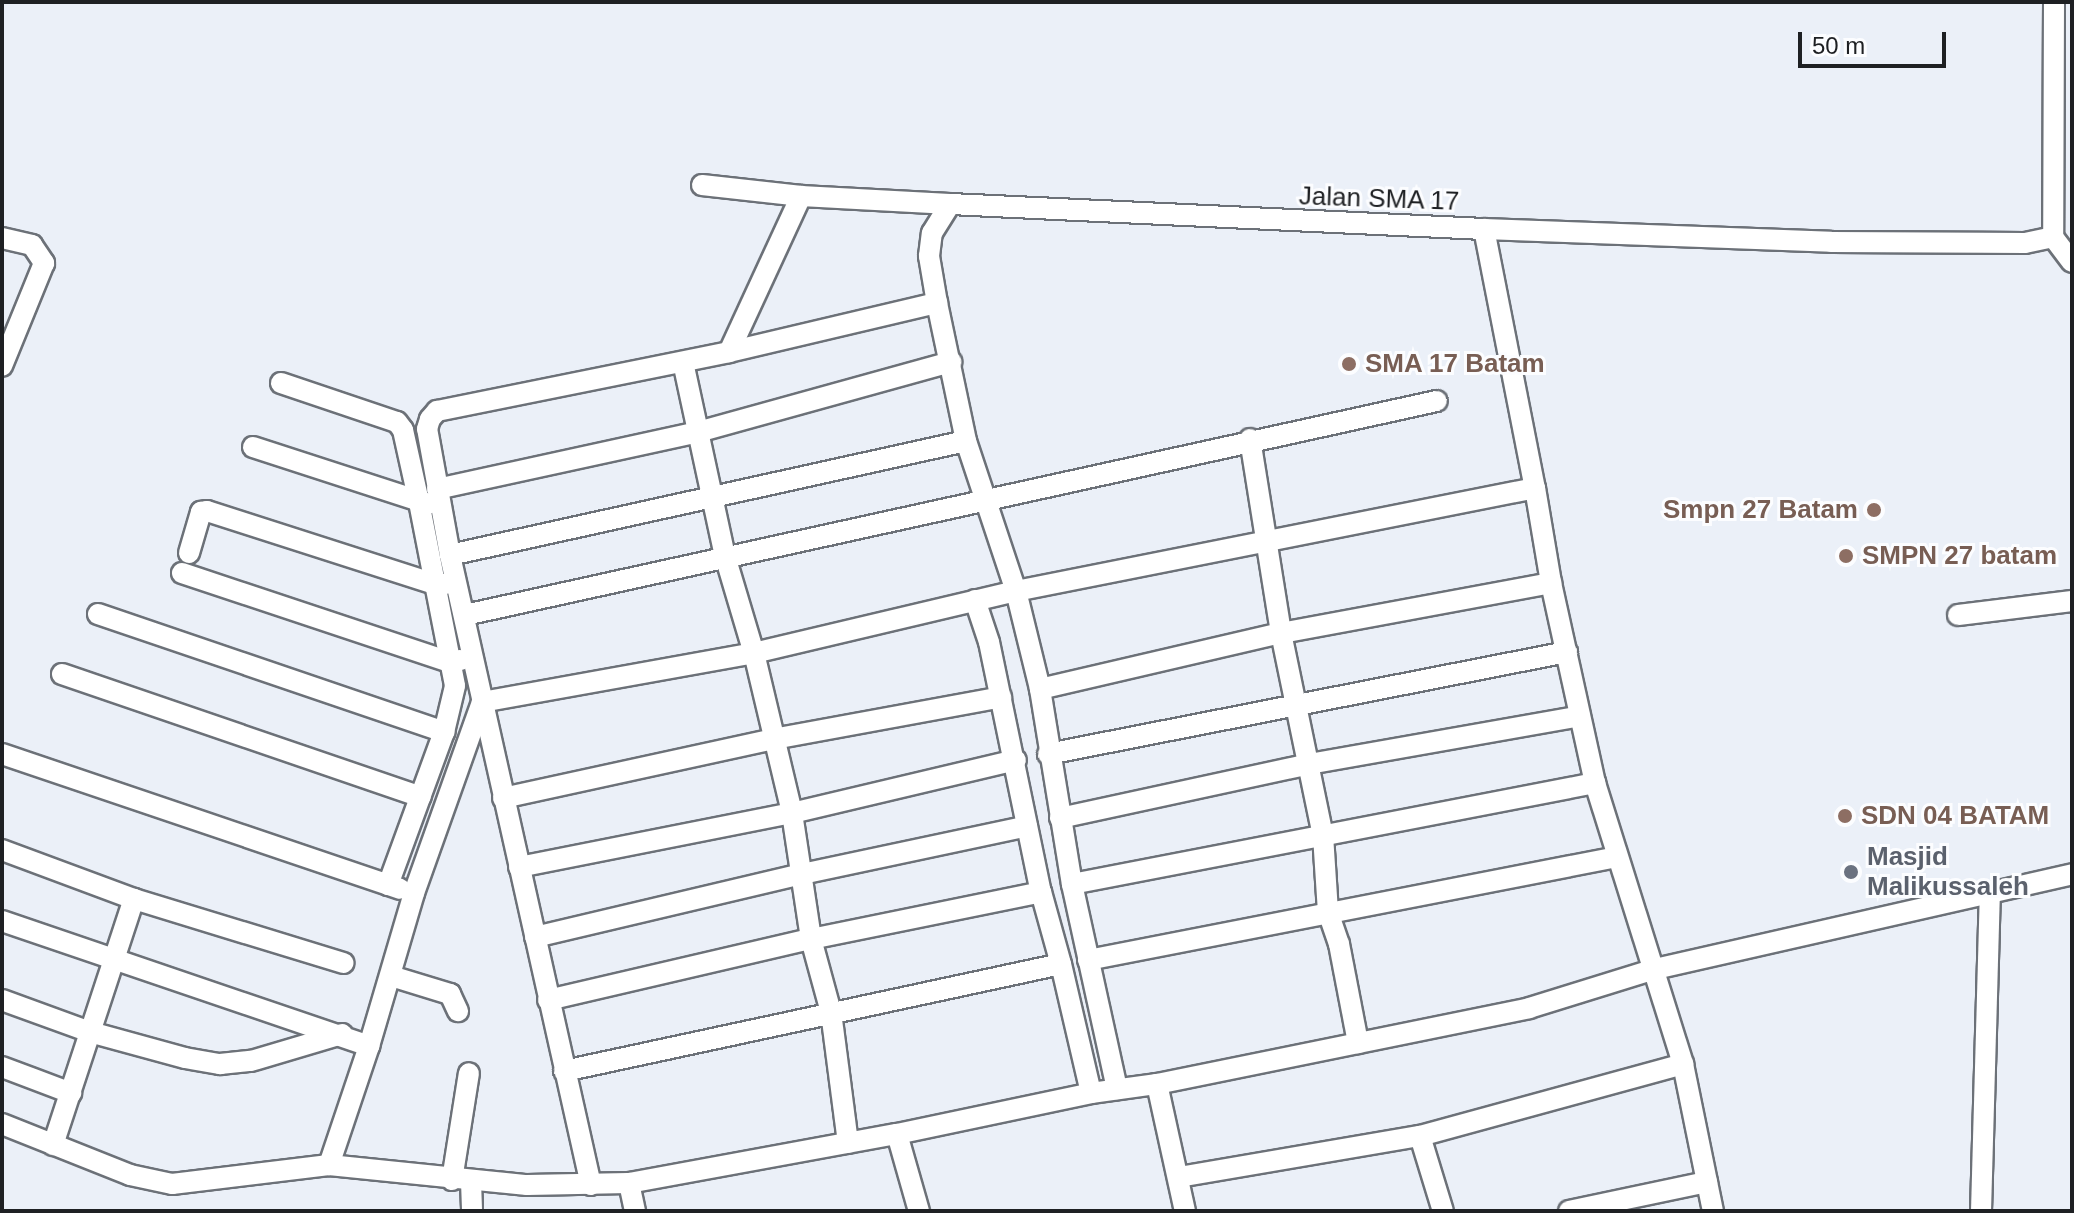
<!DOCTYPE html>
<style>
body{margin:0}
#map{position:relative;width:2074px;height:1213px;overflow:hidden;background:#ebf0f8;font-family:Arial,sans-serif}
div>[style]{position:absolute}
.roads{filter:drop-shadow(2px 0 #6c7178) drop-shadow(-2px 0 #6c7178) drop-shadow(0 2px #6c7178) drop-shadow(0 -2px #6c7178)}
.minor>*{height:20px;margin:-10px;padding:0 10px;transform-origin:10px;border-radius:10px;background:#fff}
.dots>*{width:22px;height:22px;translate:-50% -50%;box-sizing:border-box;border:4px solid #fcfdff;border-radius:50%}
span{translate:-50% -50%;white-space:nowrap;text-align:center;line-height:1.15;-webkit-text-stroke:6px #fcfdff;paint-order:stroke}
.street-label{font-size:26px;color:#1e2023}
.education-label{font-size:26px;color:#785e54;font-weight:700}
.left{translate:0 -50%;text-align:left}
.right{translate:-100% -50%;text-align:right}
.worship-label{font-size:26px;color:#5b616d;font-weight:700}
.frame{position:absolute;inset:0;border:4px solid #1e2023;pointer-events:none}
.scale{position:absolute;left:1798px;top:32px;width:148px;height:36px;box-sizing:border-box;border:4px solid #1e2023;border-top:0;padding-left:10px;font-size:24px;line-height:28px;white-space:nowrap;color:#1e2023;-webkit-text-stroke:6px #fcfdff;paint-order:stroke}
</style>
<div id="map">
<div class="roads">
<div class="minor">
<div style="left:2054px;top:2px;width:235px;rotate:90.2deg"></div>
<div style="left:2053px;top:237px;width:31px;rotate:53deg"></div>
<div style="left:702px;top:185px;width:100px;rotate:6.3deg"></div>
<div style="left:801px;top:196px;width:149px;rotate:3.1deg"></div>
<div style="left:950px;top:204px;width:535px;rotate:2.68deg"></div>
<div style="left:1484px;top:229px;width:347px;rotate:2.1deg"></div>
<div style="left:1831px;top:242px;width:194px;rotate:0.3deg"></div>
<div style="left:2025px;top:243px;width:29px;rotate:-12deg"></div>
<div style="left:1484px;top:229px;width:264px;rotate:78.9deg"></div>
<div style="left:2px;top:238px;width:31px;rotate:13deg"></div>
<div style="left:32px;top:245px;width:22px;rotate:56deg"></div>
<div style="left:44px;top:263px;width:111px;rotate:112.2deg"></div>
<div style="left:937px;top:303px;width:48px;rotate:-99.7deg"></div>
<div style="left:929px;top:256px;width:23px;rotate:-83deg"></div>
<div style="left:932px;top:233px;width:34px;rotate:-58deg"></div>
<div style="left:729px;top:352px;width:172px;rotate:-65.2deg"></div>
<div style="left:683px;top:362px;width:198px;rotate:77.8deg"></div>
<div style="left:725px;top:556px;width:101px;rotate:73.4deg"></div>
<div style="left:754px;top:653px;width:164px;rotate:76.6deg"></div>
<div style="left:792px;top:813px;width:127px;rotate:81.4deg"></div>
<div style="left:811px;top:939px;width:76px;rotate:74.7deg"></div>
<div style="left:831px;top:1012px;width:132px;rotate:82.6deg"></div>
<div style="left:281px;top:383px;width:122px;rotate:18.6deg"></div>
<div style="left:397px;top:422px;width:10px;rotate:53deg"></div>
<div style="left:403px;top:430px;width:74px;rotate:77.5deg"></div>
<div style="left:419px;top:502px;width:187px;rotate:78.9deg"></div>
<div style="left:455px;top:686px;width:47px;rotate:103.4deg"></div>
<div style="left:444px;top:732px;width:163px;rotate:110.1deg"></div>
<div style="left:1250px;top:439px;width:196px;rotate:80.9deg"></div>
<div style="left:1281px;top:633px;width:206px;rotate:78.3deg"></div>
<div style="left:1323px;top:835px;width:77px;rotate:86.3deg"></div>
<div style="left:1328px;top:912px;width:34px;rotate:71deg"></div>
<div style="left:1339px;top:944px;width:101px;rotate:79.1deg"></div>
<div style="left:253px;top:447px;width:184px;rotate:18deg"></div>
<div style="left:437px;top:489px;width:267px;rotate:-12.3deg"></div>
<div style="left:698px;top:432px;width:263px;rotate:-15.5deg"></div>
<div style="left:189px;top:553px;width:43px;rotate:-73.7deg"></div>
<div style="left:201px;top:512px;width:6px;rotate:-9deg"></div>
<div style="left:207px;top:511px;width:239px;rotate:17.8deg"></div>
<div style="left:435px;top:584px;width:11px"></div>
<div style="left:450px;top:555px;width:528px;rotate:-12.46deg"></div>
<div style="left:182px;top:573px;width:282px;rotate:18.4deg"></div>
<div style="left:450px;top:662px;width:10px;rotate:-11deg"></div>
<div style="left:975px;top:600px;width:44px;rotate:71.6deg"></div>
<div style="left:989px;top:642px;width:255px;rotate:78.3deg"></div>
<div style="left:1041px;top:892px;width:75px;rotate:74.5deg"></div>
<div style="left:1061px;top:964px;width:132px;rotate:76.9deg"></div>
<div style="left:98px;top:614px;width:366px;rotate:18.8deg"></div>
<div style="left:465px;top:615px;width:995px;rotate:-12.42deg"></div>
<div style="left:1958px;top:615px;width:115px;rotate:-7deg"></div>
<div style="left:62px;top:674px;width:379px;rotate:18.9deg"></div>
<div style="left:1040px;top:689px;width:247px;rotate:-13.1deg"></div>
<div style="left:1281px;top:633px;width:275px;rotate:-10.5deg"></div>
<div style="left:2px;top:754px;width:420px;rotate:18.7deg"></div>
<div style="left:1048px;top:754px;width:529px;rotate:-11.12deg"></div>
<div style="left:503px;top:798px;width:276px;rotate:-12.3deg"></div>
<div style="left:773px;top:739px;width:232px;rotate:-10.4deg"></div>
<div style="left:1060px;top:818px;width:255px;rotate:-12.2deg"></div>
<div style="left:1309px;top:764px;width:275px;rotate:-10deg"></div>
<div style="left:2px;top:850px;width:141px;rotate:20.4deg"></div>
<div style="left:134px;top:899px;width:219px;rotate:17deg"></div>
<div style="left:519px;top:867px;width:278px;rotate:-11.2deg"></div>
<div style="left:792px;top:813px;width:230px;rotate:-13.3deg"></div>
<div style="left:1072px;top:884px;width:533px;rotate:-10.93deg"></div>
<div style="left:2px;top:921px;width:388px;rotate:18.8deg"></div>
<div style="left:535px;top:937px;width:274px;rotate:-13.3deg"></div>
<div style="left:802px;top:874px;width:230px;rotate:-12deg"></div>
<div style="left:1088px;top:960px;width:539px;rotate:-11.02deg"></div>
<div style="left:391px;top:976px;width:62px;rotate:17deg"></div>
<div style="left:450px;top:994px;width:19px;rotate:65deg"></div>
<div style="left:2px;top:1000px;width:94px;rotate:20deg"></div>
<div style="left:90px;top:1032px;width:98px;rotate:15.3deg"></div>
<div style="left:185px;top:1058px;width:36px;rotate:10deg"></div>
<div style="left:220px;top:1064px;width:31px;rotate:-6deg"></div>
<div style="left:251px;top:1061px;width:95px;rotate:-16.5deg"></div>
<div style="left:548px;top:1000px;width:270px;rotate:-13.1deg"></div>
<div style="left:811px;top:939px;width:235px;rotate:-11.5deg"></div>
<div style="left:2px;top:1067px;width:74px;rotate:20.6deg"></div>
<div style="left:564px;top:1071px;width:508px;rotate:-12.15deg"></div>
<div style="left:1157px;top:1084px;width:130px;rotate:77.6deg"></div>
<div style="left:2px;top:1124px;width:138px;rotate:21.7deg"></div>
<div style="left:130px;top:1175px;width:43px;rotate:12.1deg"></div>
<div style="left:172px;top:1184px;width:158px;rotate:-6.9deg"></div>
<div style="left:329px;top:1165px;width:199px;rotate:5.8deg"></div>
<div style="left:527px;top:1185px;width:102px;rotate:-1.1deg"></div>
<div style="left:629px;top:1183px;width:272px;rotate:-10.4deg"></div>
<div style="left:897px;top:1134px;width:198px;rotate:-11.9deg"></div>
<div style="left:1091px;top:1093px;width:67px;rotate:-7.8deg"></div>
<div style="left:1157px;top:1084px;width:380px;rotate:-11.5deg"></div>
<div style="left:1529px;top:1008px;width:132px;rotate:-17.2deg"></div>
<div style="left:1655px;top:969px;width:428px;rotate:-12.8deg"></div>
<div style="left:897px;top:1134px;width:80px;rotate:74.1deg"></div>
<div style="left:1420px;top:1136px;width:78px;rotate:73deg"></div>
<div style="left:53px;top:1145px;width:259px;rotate:-71.8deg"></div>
<div style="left:329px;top:1165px;width:126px;rotate:-71.4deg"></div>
<div style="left:369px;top:1046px;width:159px;rotate:-73.6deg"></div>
<div style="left:414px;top:893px;width:203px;rotate:-70.4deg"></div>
<div style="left:482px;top:702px;width:276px;rotate:-10.2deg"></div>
<div style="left:754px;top:653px;width:269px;rotate:-13.3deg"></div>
<div style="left:1016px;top:591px;width:529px;rotate:-11.22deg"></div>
<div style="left:1535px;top:488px;width:96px;rotate:80.4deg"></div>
<div style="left:1551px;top:583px;width:205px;rotate:77.6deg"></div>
<div style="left:1595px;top:783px;width:294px;rotate:72.6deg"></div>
<div style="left:1683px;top:1064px;width:150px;rotate:78.5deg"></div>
<div style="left:1179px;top:1177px;width:244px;rotate:-9.7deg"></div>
<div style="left:1420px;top:1136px;width:273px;rotate:-15.3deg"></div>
<div style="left:452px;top:1180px;width:108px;rotate:-81deg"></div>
<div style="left:471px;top:1181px;width:30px;rotate:88deg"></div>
<div style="left:629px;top:1183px;width:29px;rotate:78deg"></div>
<div style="left:591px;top:1185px;width:646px;rotate:-102.62deg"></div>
<div style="left:450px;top:555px;width:128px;rotate:-100.3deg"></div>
<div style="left:427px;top:429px;width:10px;rotate:-73deg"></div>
<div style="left:430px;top:419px;width:11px;rotate:-49deg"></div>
<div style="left:437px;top:411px;width:298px;rotate:-11.4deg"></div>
<div style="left:729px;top:352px;width:214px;rotate:-13.3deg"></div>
<div style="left:937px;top:303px;width:141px;rotate:78.1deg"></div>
<div style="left:966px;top:441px;width:158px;rotate:71.6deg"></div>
<div style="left:1016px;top:591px;width:101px;rotate:76.2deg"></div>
<div style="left:1040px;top:689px;width:198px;rotate:80.7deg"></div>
<div style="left:1072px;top:884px;width:210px;rotate:77.6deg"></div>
<div style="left:1569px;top:1211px;width:141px;rotate:-11.9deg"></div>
<div style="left:1981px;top:1211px;width:318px;rotate:-88.4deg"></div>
</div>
</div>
<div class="dots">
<div style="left:1349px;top:364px;background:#8d6e63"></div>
<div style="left:1874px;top:510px;background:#8d6e63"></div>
<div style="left:1846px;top:556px;background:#8d6e63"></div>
<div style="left:1845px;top:816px;background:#8d6e63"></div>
<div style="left:1851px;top:872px;background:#6b7280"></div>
</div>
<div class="street-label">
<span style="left:1379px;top:199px;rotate:2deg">Jalan SMA 17</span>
</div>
<div class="education-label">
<span class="left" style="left:1365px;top:364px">SMA 17 Batam</span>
<span class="right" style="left:1858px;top:510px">Smpn 27 Batam</span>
<span class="left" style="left:1862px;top:556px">SMPN 27 batam</span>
<span class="left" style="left:1861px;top:816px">SDN 04 BATAM</span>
</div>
<div class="worship-label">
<span class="left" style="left:1867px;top:872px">Masjid<br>Malikussaleh</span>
</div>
<div class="frame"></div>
<div class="scale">50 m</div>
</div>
